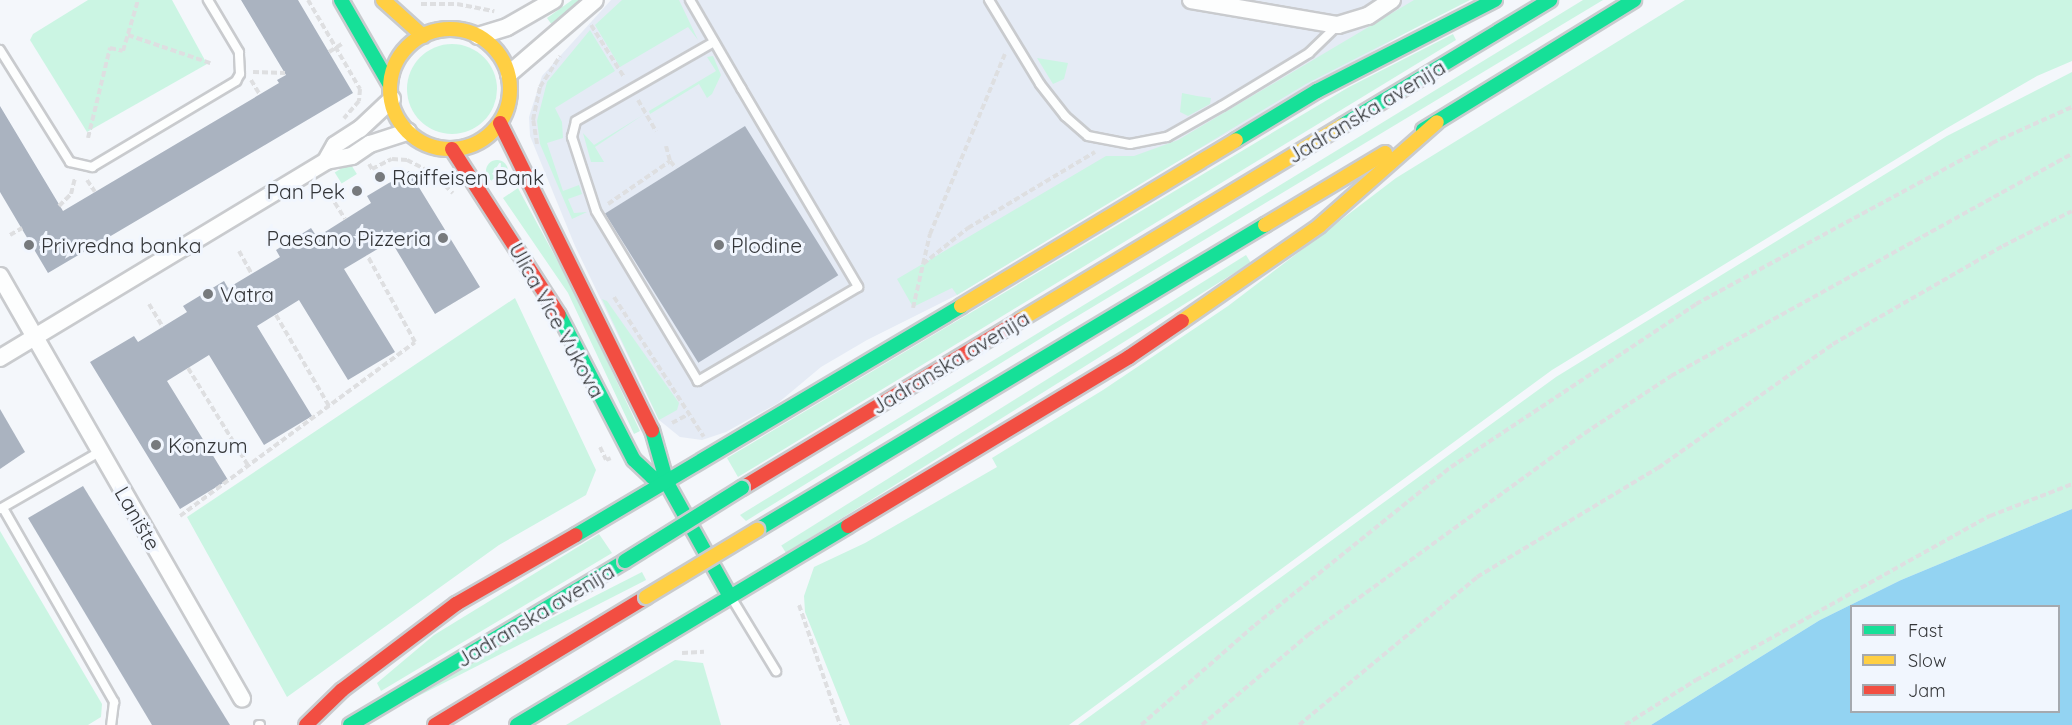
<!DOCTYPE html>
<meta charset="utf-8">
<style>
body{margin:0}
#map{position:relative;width:2072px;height:725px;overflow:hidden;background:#f4f7fb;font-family:Quicksand,sans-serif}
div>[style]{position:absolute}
.built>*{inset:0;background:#e5ebf5}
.green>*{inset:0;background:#cbf5e3;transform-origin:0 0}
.round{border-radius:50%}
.water>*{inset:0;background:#93d3f2}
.building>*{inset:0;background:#aab3c0;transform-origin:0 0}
.path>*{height:4px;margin-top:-2px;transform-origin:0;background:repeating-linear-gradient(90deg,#dedfe1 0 6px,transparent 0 9px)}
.roads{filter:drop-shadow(2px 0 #c9cbce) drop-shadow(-2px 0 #c9cbce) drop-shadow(0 2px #c9cbce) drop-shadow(0 -2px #c9cbce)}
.lane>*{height:8px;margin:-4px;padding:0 4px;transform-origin:4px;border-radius:4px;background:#fdfefe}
.street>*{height:16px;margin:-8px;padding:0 8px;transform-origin:8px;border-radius:8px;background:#fdfefe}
.fast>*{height:14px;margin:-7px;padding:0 7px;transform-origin:7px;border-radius:7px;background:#16e098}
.slow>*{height:14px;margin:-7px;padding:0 7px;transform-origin:7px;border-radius:7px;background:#ffcf43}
.slow>.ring{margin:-7px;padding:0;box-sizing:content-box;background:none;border:14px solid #ffcf43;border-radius:50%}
.jam>*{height:14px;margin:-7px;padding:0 7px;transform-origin:7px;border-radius:7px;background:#f24e42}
.bridges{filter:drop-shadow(2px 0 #c9cbce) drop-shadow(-2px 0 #c9cbce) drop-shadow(0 2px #c9cbce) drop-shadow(0 -2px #c9cbce)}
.fast-bridge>*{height:14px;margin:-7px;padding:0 7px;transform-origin:7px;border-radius:7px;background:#16e098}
.slow-bridge>*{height:14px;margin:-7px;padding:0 7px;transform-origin:7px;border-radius:7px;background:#ffcf43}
.dots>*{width:16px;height:16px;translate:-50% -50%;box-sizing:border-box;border:3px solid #f1f6fe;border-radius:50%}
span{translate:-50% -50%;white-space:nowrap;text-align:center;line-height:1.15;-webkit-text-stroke:6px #f1f6fe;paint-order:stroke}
.street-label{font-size:21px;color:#343639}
.poi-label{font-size:21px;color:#343639}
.left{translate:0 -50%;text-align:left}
.right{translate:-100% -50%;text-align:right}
.legend{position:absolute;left:1850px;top:605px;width:210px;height:108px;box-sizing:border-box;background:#f1f6fe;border:2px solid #a5a9af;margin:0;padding:8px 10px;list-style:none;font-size:18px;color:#343639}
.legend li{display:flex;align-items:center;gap:12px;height:30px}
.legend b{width:30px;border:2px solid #a5a9af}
</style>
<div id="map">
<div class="built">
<div style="clip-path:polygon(611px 0,1464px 0,1155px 174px,957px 295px,867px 340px,821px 367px,778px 403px,726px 432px,702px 440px,680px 437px,659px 420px,575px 246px,530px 136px,529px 117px,542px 76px)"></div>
</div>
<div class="green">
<div style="clip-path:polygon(88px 0,172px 0,207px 64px,87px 132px,30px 40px,33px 34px)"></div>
<div style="clip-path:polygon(572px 0,581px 0,552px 25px,547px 18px)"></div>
<div style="clip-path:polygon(622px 0,679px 0,698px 40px,688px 27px,620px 67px,595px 25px)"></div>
<div style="clip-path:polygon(1414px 0,1470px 0,1306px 84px,957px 295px,952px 288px,913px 307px,897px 279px,1106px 156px,1134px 156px,1178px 140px)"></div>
<div style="clip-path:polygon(1583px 0,1603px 0,1051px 332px,746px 521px,740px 515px)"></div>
<div style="clip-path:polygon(1685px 0,2072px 0,2072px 61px,2037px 76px,1947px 128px,1552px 370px,1069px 725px,850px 725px,805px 612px,804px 596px,814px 567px,865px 543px,997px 467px,992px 458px,1103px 390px,1228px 306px,1396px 178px)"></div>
<div style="clip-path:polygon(590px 30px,615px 71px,555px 108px,562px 122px,563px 138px,547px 143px,563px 191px,579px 185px,582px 194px,568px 199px,574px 213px,587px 212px,572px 219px,540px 144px,537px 121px,547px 82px)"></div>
<div style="clip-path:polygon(1453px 34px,1456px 40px,738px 477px,727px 458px,1349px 87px)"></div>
<div class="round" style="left:407px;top:44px;width:90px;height:90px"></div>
<div style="clip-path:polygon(713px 56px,721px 75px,712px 94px,707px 98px,699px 84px,650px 114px,649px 111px,716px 71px,707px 57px)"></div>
<div style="clip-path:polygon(1037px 58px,1068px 63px,1064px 79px,1053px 84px)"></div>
<div style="clip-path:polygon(2072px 72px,2072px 509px,1901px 580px,1820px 620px,1651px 725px,1078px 725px,1556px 377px,1947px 136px)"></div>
<div style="clip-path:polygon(1182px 93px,1197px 96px,1211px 98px,1210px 104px,1188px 116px,1180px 112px)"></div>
<div style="clip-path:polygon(643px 115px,595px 147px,604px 162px,591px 162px,583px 133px,594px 145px)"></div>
<div class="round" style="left:486px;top:160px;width:22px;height:22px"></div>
<div style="left:350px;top:163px;width:13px;height:18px;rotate:58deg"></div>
<div style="clip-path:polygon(518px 188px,578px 299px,640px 431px,634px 434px,568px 293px,503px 198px)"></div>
<div style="left:1246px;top:255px;width:9px;height:548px;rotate:58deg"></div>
<div style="clip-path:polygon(515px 298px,596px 470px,586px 495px,499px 545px,287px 697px,187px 517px)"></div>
<div style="clip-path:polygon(602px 299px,607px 301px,679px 403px,677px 410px,659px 420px)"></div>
<div style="clip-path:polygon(0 531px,102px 704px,101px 717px,88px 725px,0 725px)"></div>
<div style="clip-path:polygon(599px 534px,612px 553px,381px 691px,377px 683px,434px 635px)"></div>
<div style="left:642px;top:572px;width:9px;height:299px;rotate:63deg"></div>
<div style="clip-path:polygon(675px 660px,703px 663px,721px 725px,566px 725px)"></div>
</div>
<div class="water">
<div style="clip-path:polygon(evenodd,2072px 509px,2072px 725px,1651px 725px,1820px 620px,1901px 580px,2072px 509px,1852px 606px,2058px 606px,2058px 712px,1852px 712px,1852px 606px)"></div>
</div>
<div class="building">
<div style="clip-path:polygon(241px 0,298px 0,353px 93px,48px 273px,0 192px,0 106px,63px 211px,279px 83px,277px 80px,286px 75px)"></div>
<div style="left:745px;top:126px;width:176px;height:165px;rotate:58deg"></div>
<div style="clip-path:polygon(409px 171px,480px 287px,435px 314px,391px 241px,344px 269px,395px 352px,348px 380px,299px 300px,257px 326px,312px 416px,264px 445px,209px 355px,167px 381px,228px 480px,180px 509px,90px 362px,134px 336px,138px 342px,187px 312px,183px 306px,224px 281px,228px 288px,280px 257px,276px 250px,311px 228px,317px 237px,371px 203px,367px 196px)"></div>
<div style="clip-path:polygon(0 409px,25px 452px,0 469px)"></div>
<div style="clip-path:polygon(83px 486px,230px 725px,152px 725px,28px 518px)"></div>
</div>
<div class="path">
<div style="left:308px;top:0;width:103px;rotate:59.7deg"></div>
<div style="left:360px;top:89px;width:12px;rotate:95deg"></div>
<div style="left:359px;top:101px;width:23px;rotate:131deg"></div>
<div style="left:421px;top:4px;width:36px"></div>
<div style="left:457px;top:4px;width:38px;rotate:11deg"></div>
<div style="left:591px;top:25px;width:62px;rotate:57.6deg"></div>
<div style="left:128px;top:35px;width:87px;rotate:18.9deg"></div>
<div style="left:329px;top:52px;width:15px;rotate:-32deg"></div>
<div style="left:253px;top:72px;width:32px;rotate:2deg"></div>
<div style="left:251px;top:80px;width:17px;rotate:59deg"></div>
<div style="left:638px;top:100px;width:36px;rotate:60deg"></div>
<div style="left:88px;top:138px;width:93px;rotate:-76.3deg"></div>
<div style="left:110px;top:48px;width:13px;rotate:13deg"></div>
<div style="left:123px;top:51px;width:53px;rotate:-73.6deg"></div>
<div style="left:537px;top:144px;width:24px;rotate:-99deg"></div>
<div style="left:533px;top:120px;width:34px;rotate:-78deg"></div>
<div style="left:540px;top:87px;width:37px;rotate:-57deg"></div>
<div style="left:666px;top:146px;width:16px;rotate:75deg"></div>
<div style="left:369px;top:164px;width:6px;rotate:59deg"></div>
<div style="left:372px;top:169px;width:22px;rotate:-27deg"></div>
<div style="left:392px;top:159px;width:15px;rotate:4deg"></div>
<div style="left:407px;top:160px;width:28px;rotate:27deg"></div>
<div style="left:432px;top:173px;width:29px;rotate:44deg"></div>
<div style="left:87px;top:180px;width:14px;rotate:56deg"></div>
<div style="left:330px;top:195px;width:28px;rotate:58deg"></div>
<div style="left:608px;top:204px;width:75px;rotate:-34.7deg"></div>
<div style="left:670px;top:161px;width:9px;rotate:49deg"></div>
<div style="left:59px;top:206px;width:17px;rotate:-45deg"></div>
<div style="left:71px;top:194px;width:16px;rotate:-76deg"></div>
<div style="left:10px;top:235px;width:14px;rotate:-30deg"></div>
<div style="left:239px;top:251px;width:26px;rotate:61deg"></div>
<div style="left:923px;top:264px;width:58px;rotate:-38.7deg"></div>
<div style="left:968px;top:228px;width:148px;rotate:-30.9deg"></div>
<div style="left:614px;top:297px;width:166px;rotate:57.3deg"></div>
<div style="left:149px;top:304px;width:27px;rotate:59deg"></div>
<div style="left:913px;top:308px;width:76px;rotate:-77.1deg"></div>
<div style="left:930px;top:234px;width:195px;rotate:-67.4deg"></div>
<div style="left:276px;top:315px;width:105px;rotate:59.8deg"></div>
<div style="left:188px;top:368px;width:116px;rotate:58.4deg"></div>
<div style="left:672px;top:423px;width:17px;rotate:-28deg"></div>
<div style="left:600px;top:447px;width:14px;rotate:65deg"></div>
<div style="left:606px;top:460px;width:5px;rotate:-22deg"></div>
<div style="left:180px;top:516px;width:292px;rotate:-36.5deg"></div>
<div style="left:415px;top:342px;width:99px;rotate:-118.9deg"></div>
<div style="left:799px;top:605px;width:127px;rotate:71.1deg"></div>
<div style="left:682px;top:653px;width:22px;rotate:-3deg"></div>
<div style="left:1141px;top:725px;width:152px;rotate:-41.3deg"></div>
<div style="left:1255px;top:625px;width:252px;rotate:-38.9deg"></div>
<div style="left:1451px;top:467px;width:294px;rotate:-33.6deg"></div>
<div style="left:1696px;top:304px;width:337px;rotate:-28.5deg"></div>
<div style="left:1992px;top:143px;width:88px;rotate:-24.2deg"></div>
<div style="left:1202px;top:725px;width:139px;rotate:-40.3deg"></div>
<div style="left:1308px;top:635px;width:343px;rotate:-36.1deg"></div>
<div style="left:1585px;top:433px;width:103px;rotate:-33.5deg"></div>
<div style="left:1671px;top:376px;width:458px;rotate:-29deg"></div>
<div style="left:1299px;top:725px;width:231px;rotate:-39.7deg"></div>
<div style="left:1477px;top:577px;width:211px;rotate:-31.1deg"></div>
<div style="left:1658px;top:468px;width:214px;rotate:-35.3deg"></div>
<div style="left:1833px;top:344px;width:196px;rotate:-30deg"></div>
<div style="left:2003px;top:246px;width:77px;rotate:-26.9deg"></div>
<div style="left:1625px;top:725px;width:84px;rotate:-32.4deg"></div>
<div style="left:1696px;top:680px;width:337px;rotate:-29.2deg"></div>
<div style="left:1990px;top:516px;width:88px;rotate:-21.3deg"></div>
</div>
<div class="roads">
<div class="lane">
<div style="left:690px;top:0;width:102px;rotate:59.9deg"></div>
<div style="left:741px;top:88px;width:231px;rotate:59.5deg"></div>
<div style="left:858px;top:287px;width:186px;rotate:149.6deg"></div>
<div style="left:698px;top:381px;width:198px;rotate:-121deg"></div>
<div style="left:596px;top:211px;width:78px;rotate:-108deg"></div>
<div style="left:572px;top:137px;width:16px;rotate:-76deg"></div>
<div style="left:576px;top:121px;width:159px;rotate:-29.8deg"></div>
<div style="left:989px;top:0;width:98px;rotate:58.7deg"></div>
<div style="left:1040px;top:84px;width:41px;rotate:52deg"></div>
<div style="left:1065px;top:116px;width:30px;rotate:41deg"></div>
<div style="left:1088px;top:136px;width:43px;rotate:10.8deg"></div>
<div style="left:1130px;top:144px;width:38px;rotate:-11deg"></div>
<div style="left:1167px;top:137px;width:63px;rotate:-29.4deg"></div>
<div style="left:1222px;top:106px;width:102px;rotate:-31.3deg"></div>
<div style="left:1309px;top:53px;width:40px;rotate:-44deg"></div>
<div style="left:0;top:50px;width:132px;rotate:58deg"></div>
<div style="left:70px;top:162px;width:23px;rotate:13deg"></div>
<div style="left:92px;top:167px;width:168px;rotate:-30.8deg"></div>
<div style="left:236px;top:81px;width:8px;rotate:-60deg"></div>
<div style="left:240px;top:74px;width:22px;rotate:-93deg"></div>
<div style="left:239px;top:52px;width:61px;rotate:-120.8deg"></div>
<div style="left:3px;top:508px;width:224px;rotate:60.2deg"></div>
<div style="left:114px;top:702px;width:23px;rotate:97deg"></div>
<div style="left:0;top:509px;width:116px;rotate:-29.9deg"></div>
<div style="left:731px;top:597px;width:87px;rotate:58.7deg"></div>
<div style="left:259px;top:725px;width:1px"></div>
</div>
<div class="street">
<div style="left:1191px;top:0;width:149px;rotate:9.7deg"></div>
<div style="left:1338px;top:25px;width:31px;rotate:-17deg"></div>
<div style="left:1368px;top:16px;width:29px;rotate:-34deg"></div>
<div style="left:478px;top:36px;width:30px;rotate:-17deg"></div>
<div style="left:507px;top:27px;width:54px;rotate:-29.9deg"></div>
<div style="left:509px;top:74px;width:113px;rotate:-40.7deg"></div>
<div style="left:326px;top:161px;width:18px;rotate:-61deg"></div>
<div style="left:335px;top:145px;width:30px;rotate:-33deg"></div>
<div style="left:360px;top:129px;width:44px;rotate:-43.2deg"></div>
<div style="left:0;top:276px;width:487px;rotate:60.2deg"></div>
<div style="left:0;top:358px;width:381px;rotate:-31.1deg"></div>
<div style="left:326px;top:161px;width:26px;rotate:-11deg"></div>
<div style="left:352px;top:156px;width:22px;rotate:-34deg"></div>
<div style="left:370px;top:144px;width:40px;rotate:-18deg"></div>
</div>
<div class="fast">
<div style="left:341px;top:0;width:96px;rotate:60deg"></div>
<div style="left:1343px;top:125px;width:242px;rotate:-31.1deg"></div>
<div style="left:1423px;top:130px;width:248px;rotate:-31.6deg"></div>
<div style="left:1236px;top:140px;width:95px;rotate:-31.2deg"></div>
<div style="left:1317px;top:91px;width:200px;rotate:-27.1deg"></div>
<div style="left:559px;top:315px;width:163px;rotate:62.7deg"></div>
<div style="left:634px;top:460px;width:25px;rotate:43deg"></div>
<div style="left:652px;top:477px;width:16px;rotate:22deg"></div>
<div style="left:652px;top:430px;width:55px;rotate:74.2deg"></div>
<div style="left:667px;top:483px;width:128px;rotate:61deg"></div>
<div style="left:757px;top:530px;width:593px;rotate:-30.98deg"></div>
<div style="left:576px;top:535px;width:448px;rotate:-30.7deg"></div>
<div style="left:350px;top:725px;width:320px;rotate:-30.8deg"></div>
<div style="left:517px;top:725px;width:386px;rotate:-31deg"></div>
</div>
<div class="slow">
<div style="left:383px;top:0;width:54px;rotate:42deg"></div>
<div class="ring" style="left:390px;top:29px;width:106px;height:106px"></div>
<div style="left:1265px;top:225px;width:140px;rotate:-31deg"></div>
<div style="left:961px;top:306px;width:321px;rotate:-31.1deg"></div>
<div style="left:1020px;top:320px;width:377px;rotate:-31.1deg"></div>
<div style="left:1182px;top:321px;width:167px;rotate:-34.7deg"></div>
<div style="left:1319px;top:226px;width:157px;rotate:-41.4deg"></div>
</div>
<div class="jam">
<div style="left:500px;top:123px;width:343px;rotate:63.7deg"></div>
<div style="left:452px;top:149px;width:197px;rotate:57.2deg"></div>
<div style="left:742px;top:488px;width:325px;rotate:-31.1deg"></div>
<div style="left:848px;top:526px;width:328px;rotate:-31deg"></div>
<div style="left:1129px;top:357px;width:64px;rotate:-34.2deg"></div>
<div style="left:306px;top:725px;width:50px;rotate:-44.2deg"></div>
<div style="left:342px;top:690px;width:143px;rotate:-37deg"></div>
<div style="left:456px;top:604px;width:138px;rotate:-29.9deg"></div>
<div style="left:435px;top:725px;width:247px;rotate:-31.2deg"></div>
</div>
</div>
<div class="bridges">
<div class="fast-bridge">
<div style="left:625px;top:561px;width:138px;rotate:-32deg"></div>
</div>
<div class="slow-bridge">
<div style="left:646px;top:597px;width:130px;rotate:-31.1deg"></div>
</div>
</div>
<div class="dots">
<div style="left:380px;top:177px;background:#777a7d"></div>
<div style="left:357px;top:191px;background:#777a7d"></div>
<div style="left:443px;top:238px;background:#777a7d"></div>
<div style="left:29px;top:245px;background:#777a7d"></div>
<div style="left:719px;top:245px;background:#777a7d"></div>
<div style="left:208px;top:294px;background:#777a7d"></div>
<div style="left:156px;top:445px;background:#777a7d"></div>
</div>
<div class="street-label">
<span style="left:1366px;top:111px;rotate:-31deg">Jadranska avenija</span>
<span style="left:557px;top:320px;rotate:61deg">Ulica Vice Vukova</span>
<span style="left:950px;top:362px;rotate:-31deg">Jadranska avenija</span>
<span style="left:138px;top:518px;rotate:60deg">Lanište</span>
<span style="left:535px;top:615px;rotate:-31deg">Jadranska avenija</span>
</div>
<div class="poi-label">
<span class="left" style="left:392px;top:177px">Raiffeisen Bank</span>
<span class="right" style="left:345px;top:191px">Pan Pek</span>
<span class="right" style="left:431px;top:238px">Paesano Pizzeria</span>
<span class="left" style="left:41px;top:245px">Privredna banka</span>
<span class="left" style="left:731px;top:245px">Plodine</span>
<span class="left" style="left:220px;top:294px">Vatra</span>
<span class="left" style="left:168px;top:445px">Konzum</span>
</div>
<ul class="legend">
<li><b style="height:8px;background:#16e098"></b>Fast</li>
<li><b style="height:8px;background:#ffcf43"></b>Slow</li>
<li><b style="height:8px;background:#f24e42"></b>Jam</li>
</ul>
</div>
